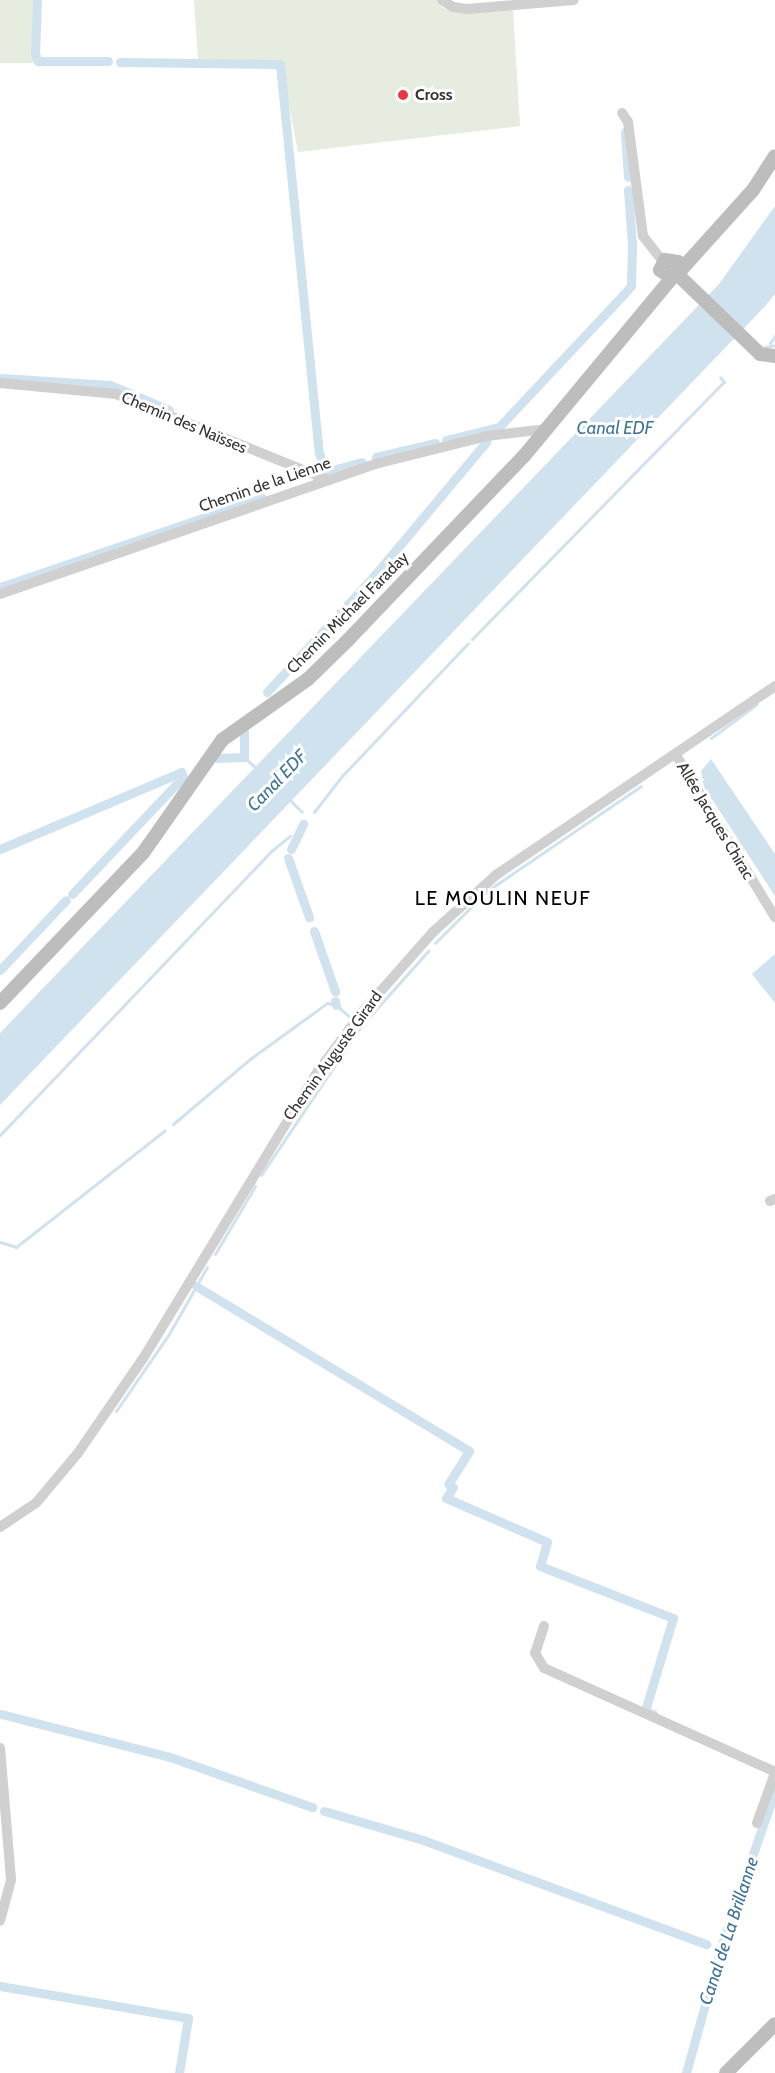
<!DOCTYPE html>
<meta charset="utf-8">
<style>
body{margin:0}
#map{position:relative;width:775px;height:2073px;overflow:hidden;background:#fff;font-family:Cabin,sans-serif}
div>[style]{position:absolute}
.green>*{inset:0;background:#e6ecdf;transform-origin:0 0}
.water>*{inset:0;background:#cfe2ee}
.stream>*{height:3px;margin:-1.5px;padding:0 1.5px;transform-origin:1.5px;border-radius:1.5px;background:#cfe2ee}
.canal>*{height:9px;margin:-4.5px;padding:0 4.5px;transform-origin:4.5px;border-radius:4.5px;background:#cfe2ee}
.street>*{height:10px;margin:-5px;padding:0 5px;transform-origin:5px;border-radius:5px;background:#d0d0d0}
.secondary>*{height:14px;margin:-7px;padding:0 7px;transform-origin:7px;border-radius:7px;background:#bdbdbd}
.dots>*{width:16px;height:16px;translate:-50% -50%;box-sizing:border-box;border:3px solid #fff;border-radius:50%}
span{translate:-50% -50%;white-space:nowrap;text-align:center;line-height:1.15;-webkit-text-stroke:6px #fff;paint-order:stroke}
.poi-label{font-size:16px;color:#333;font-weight:700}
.left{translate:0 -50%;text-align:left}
.street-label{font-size:16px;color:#333}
.water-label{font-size:18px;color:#3f7597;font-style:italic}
.quarter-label{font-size:20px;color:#000;letter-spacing:1.5px}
</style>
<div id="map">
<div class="green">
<div style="left:0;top:0;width:36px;height:63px"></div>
<div style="clip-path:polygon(194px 0,437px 0,442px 7px,459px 13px,513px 9px,520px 126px,298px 152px,281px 65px,198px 60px)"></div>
</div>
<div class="water">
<div style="clip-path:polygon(775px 206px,775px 294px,767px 304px,0 1105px,0 1033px,719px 284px)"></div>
<div style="clip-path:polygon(711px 759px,775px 854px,775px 896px,704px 787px,701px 771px)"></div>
<div style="clip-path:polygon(775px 954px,775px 1003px,752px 974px)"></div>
</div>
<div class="stream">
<div style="left:770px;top:343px;width:9px;rotate:-54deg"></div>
<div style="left:765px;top:347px;width:10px;rotate:-11deg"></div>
<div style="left:472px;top:639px;width:360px;rotate:-45.6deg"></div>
<div style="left:724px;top:382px;width:6px;rotate:-129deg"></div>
<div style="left:711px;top:738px;width:57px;rotate:-36.5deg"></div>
<div style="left:244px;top:757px;width:19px;rotate:43deg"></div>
<div style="left:289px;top:799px;width:18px;rotate:45deg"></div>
<div style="left:314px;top:812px;width:46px;rotate:-52.1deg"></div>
<div style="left:342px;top:776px;width:183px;rotate:-46.5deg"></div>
<div style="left:435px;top:943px;width:74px;rotate:-45deg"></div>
<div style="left:487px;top:891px;width:186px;rotate:-34.3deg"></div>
<div style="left:173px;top:1124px;width:101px;rotate:-40.2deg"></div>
<div style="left:250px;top:1059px;width:95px;rotate:-36deg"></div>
<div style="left:327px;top:1003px;width:9px;rotate:13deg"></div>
<div style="left:336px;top:1005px;width:18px;rotate:41deg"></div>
<div style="left:0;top:1135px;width:391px;rotate:-46.3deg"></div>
<div style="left:270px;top:852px;width:26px;rotate:-39deg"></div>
<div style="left:261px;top:1175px;width:179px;rotate:-56.1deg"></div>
<div style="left:361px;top:1026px;width:101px;rotate:-48.2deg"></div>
<div style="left:0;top:1242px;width:17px;rotate:17deg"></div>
<div style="left:16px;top:1247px;width:189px;rotate:-38.1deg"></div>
<div style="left:215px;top:1254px;width:79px;rotate:-59.5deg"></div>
<div style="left:116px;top:1411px;width:93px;rotate:-55.5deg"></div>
<div style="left:169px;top:1334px;width:77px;rotate:-60.4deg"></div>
</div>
<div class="canal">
<div style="left:37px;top:0;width:54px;rotate:92.1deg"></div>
<div style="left:35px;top:54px;width:8px;rotate:67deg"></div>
<div style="left:38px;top:61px;width:70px"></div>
<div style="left:120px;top:62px;width:160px;rotate:0.7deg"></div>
<div style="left:280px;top:64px;width:391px;rotate:84.3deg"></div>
<div style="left:319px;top:453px;width:20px;rotate:72deg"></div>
<div style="left:325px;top:472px;width:38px;rotate:-15deg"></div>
<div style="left:625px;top:132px;width:45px;rotate:86.2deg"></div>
<div style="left:628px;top:190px;width:54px;rotate:85.8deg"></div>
<div style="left:2px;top:378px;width:108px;rotate:3.7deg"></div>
<div style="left:110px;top:385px;width:64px;rotate:23deg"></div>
<div style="left:446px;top:440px;width:55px;rotate:-13.8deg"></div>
<div style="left:499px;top:427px;width:180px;rotate:-46.8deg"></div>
<div style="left:622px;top:296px;width:13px;rotate:-48deg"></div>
<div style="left:631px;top:286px;width:44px;rotate:-88.7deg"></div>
<div style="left:376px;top:457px;width:61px;rotate:-13.3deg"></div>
<div style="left:0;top:587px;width:277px;rotate:-18.8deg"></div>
<div style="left:267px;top:692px;width:158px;rotate:-47.3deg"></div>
<div style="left:374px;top:576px;width:175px;rotate:-50.1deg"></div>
<div style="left:217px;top:758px;width:27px;rotate:-2deg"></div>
<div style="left:244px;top:757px;width:27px;rotate:-90deg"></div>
<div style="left:0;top:849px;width:197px;rotate:-23deg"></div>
<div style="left:181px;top:772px;width:5px;rotate:68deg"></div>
<div style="left:183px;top:777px;width:161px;rotate:133.5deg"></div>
<div style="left:291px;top:849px;width:28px;rotate:-64deg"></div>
<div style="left:288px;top:858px;width:63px;rotate:70.4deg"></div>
<div style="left:314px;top:931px;width:64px;rotate:70.7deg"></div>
<div style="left:0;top:970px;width:96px;rotate:-46.7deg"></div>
<div style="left:335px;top:1001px;width:4px;rotate:76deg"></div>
<div style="left:196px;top:1286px;width:319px;rotate:31.1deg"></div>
<div style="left:469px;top:1451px;width:39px;rotate:122deg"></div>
<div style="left:453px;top:1487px;width:13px;rotate:122deg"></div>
<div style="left:446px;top:1498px;width:110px;rotate:23.5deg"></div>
<div style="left:547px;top:1542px;width:25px;rotate:106deg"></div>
<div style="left:540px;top:1566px;width:143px;rotate:21.4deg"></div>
<div style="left:673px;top:1618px;width:97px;rotate:106.8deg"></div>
<div style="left:645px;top:1711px;width:9px;rotate:21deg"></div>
<div style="left:1px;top:1714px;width:174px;rotate:14.3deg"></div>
<div style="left:170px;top:1757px;width:151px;rotate:19.4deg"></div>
<div style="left:324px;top:1811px;width:103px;rotate:16.3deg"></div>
<div style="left:423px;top:1840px;width:302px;rotate:20.2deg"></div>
<div style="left:0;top:1986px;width:191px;rotate:9.7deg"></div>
<div style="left:188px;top:2018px;width:56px;rotate:99.3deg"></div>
<div style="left:686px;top:2073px;width:128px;rotate:-74.5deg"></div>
<div style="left:720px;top:1950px;width:169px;rotate:-71deg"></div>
</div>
<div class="street">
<div style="left:442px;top:0;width:13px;rotate:32deg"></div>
<div style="left:453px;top:7px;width:14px;rotate:8deg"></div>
<div style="left:467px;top:9px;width:107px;rotate:-4.8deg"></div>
<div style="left:622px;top:113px;width:11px;rotate:56deg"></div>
<div style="left:628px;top:122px;width:115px;rotate:82.5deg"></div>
<div style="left:643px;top:236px;width:33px;rotate:52deg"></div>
<div style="left:0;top:383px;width:117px;rotate:5.4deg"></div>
<div style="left:116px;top:394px;width:229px;rotate:22.1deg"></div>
<div style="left:0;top:594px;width:401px;rotate:-19.1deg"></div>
<div style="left:379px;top:463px;width:111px;rotate:-14deg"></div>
<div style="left:487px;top:436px;width:60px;rotate:-6.7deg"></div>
<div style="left:676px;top:755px;width:190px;rotate:58.6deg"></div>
<div style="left:770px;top:1201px;width:5px;rotate:-22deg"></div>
<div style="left:0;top:1527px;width:43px;rotate:-33.7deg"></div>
<div style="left:36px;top:1503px;width:65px;rotate:-50deg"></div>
<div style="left:78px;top:1453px;width:116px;rotate:-55.5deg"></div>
<div style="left:144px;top:1357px;width:335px;rotate:-58.7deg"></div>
<div style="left:318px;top:1071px;width:76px;rotate:-53deg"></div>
<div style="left:364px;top:1010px;width:104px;rotate:-48.5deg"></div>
<div style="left:433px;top:932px;width:85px;rotate:-42.1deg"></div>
<div style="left:496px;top:875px;width:337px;rotate:-34.1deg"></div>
<div style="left:544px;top:1626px;width:28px;rotate:108deg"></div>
<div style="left:535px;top:1653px;width:17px;rotate:59deg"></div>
<div style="left:544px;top:1668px;width:253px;rotate:24.2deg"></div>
<div style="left:0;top:1748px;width:132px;rotate:85.2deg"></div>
<div style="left:11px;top:1880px;width:42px;rotate:105deg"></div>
<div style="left:757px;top:1823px;width:53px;rotate:-70.2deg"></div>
</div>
<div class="secondary">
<div style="left:680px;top:271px;width:109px;rotate:-48deg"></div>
<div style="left:753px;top:190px;width:40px;rotate:-57.1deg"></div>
<div style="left:678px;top:275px;width:114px;rotate:43.9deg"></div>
<div style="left:760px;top:354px;width:15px;rotate:8deg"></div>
<div style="left:672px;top:278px;width:14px;rotate:-146deg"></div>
<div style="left:660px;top:270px;width:11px;rotate:-63deg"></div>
<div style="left:665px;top:260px;width:13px;rotate:9deg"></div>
<div style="left:678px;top:262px;width:13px;rotate:90deg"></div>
<div style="left:0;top:1003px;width:207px;rotate:-46.4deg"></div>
<div style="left:143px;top:853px;width:138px;rotate:-55deg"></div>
<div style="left:222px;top:740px;width:105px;rotate:-35.3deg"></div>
<div style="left:308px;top:679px;width:56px;rotate:-44.3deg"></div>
<div style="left:348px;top:640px;width:255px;rotate:-46.3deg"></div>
<div style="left:524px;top:456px;width:231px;rotate:-50.3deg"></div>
<div style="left:726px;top:2073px;width:69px;rotate:-45deg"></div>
</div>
<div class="dots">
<div style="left:403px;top:95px;background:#e63946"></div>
</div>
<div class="poi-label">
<span class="left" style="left:415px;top:95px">Cross</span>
</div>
<div class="street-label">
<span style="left:184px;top:423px;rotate:23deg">Chemin des Naïsses</span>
<span style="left:265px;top:485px;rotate:-19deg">Chemin de la Lienne</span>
<span style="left:348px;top:613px;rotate:-45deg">Chemin Michael Faraday</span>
<span style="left:715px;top:821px;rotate:59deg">Allée Jacques Chirac</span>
<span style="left:333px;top:1056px;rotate:-54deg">Chemin Auguste Girard</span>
</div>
<div class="water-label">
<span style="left:615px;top:428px">Canal EDF</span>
<span style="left:277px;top:781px;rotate:-46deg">Canal EDF</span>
<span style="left:729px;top:1931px;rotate:-72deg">Canal de La Brillanne</span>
</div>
<div class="quarter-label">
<span style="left:503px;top:898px">LE MOULIN NEUF</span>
</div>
</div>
